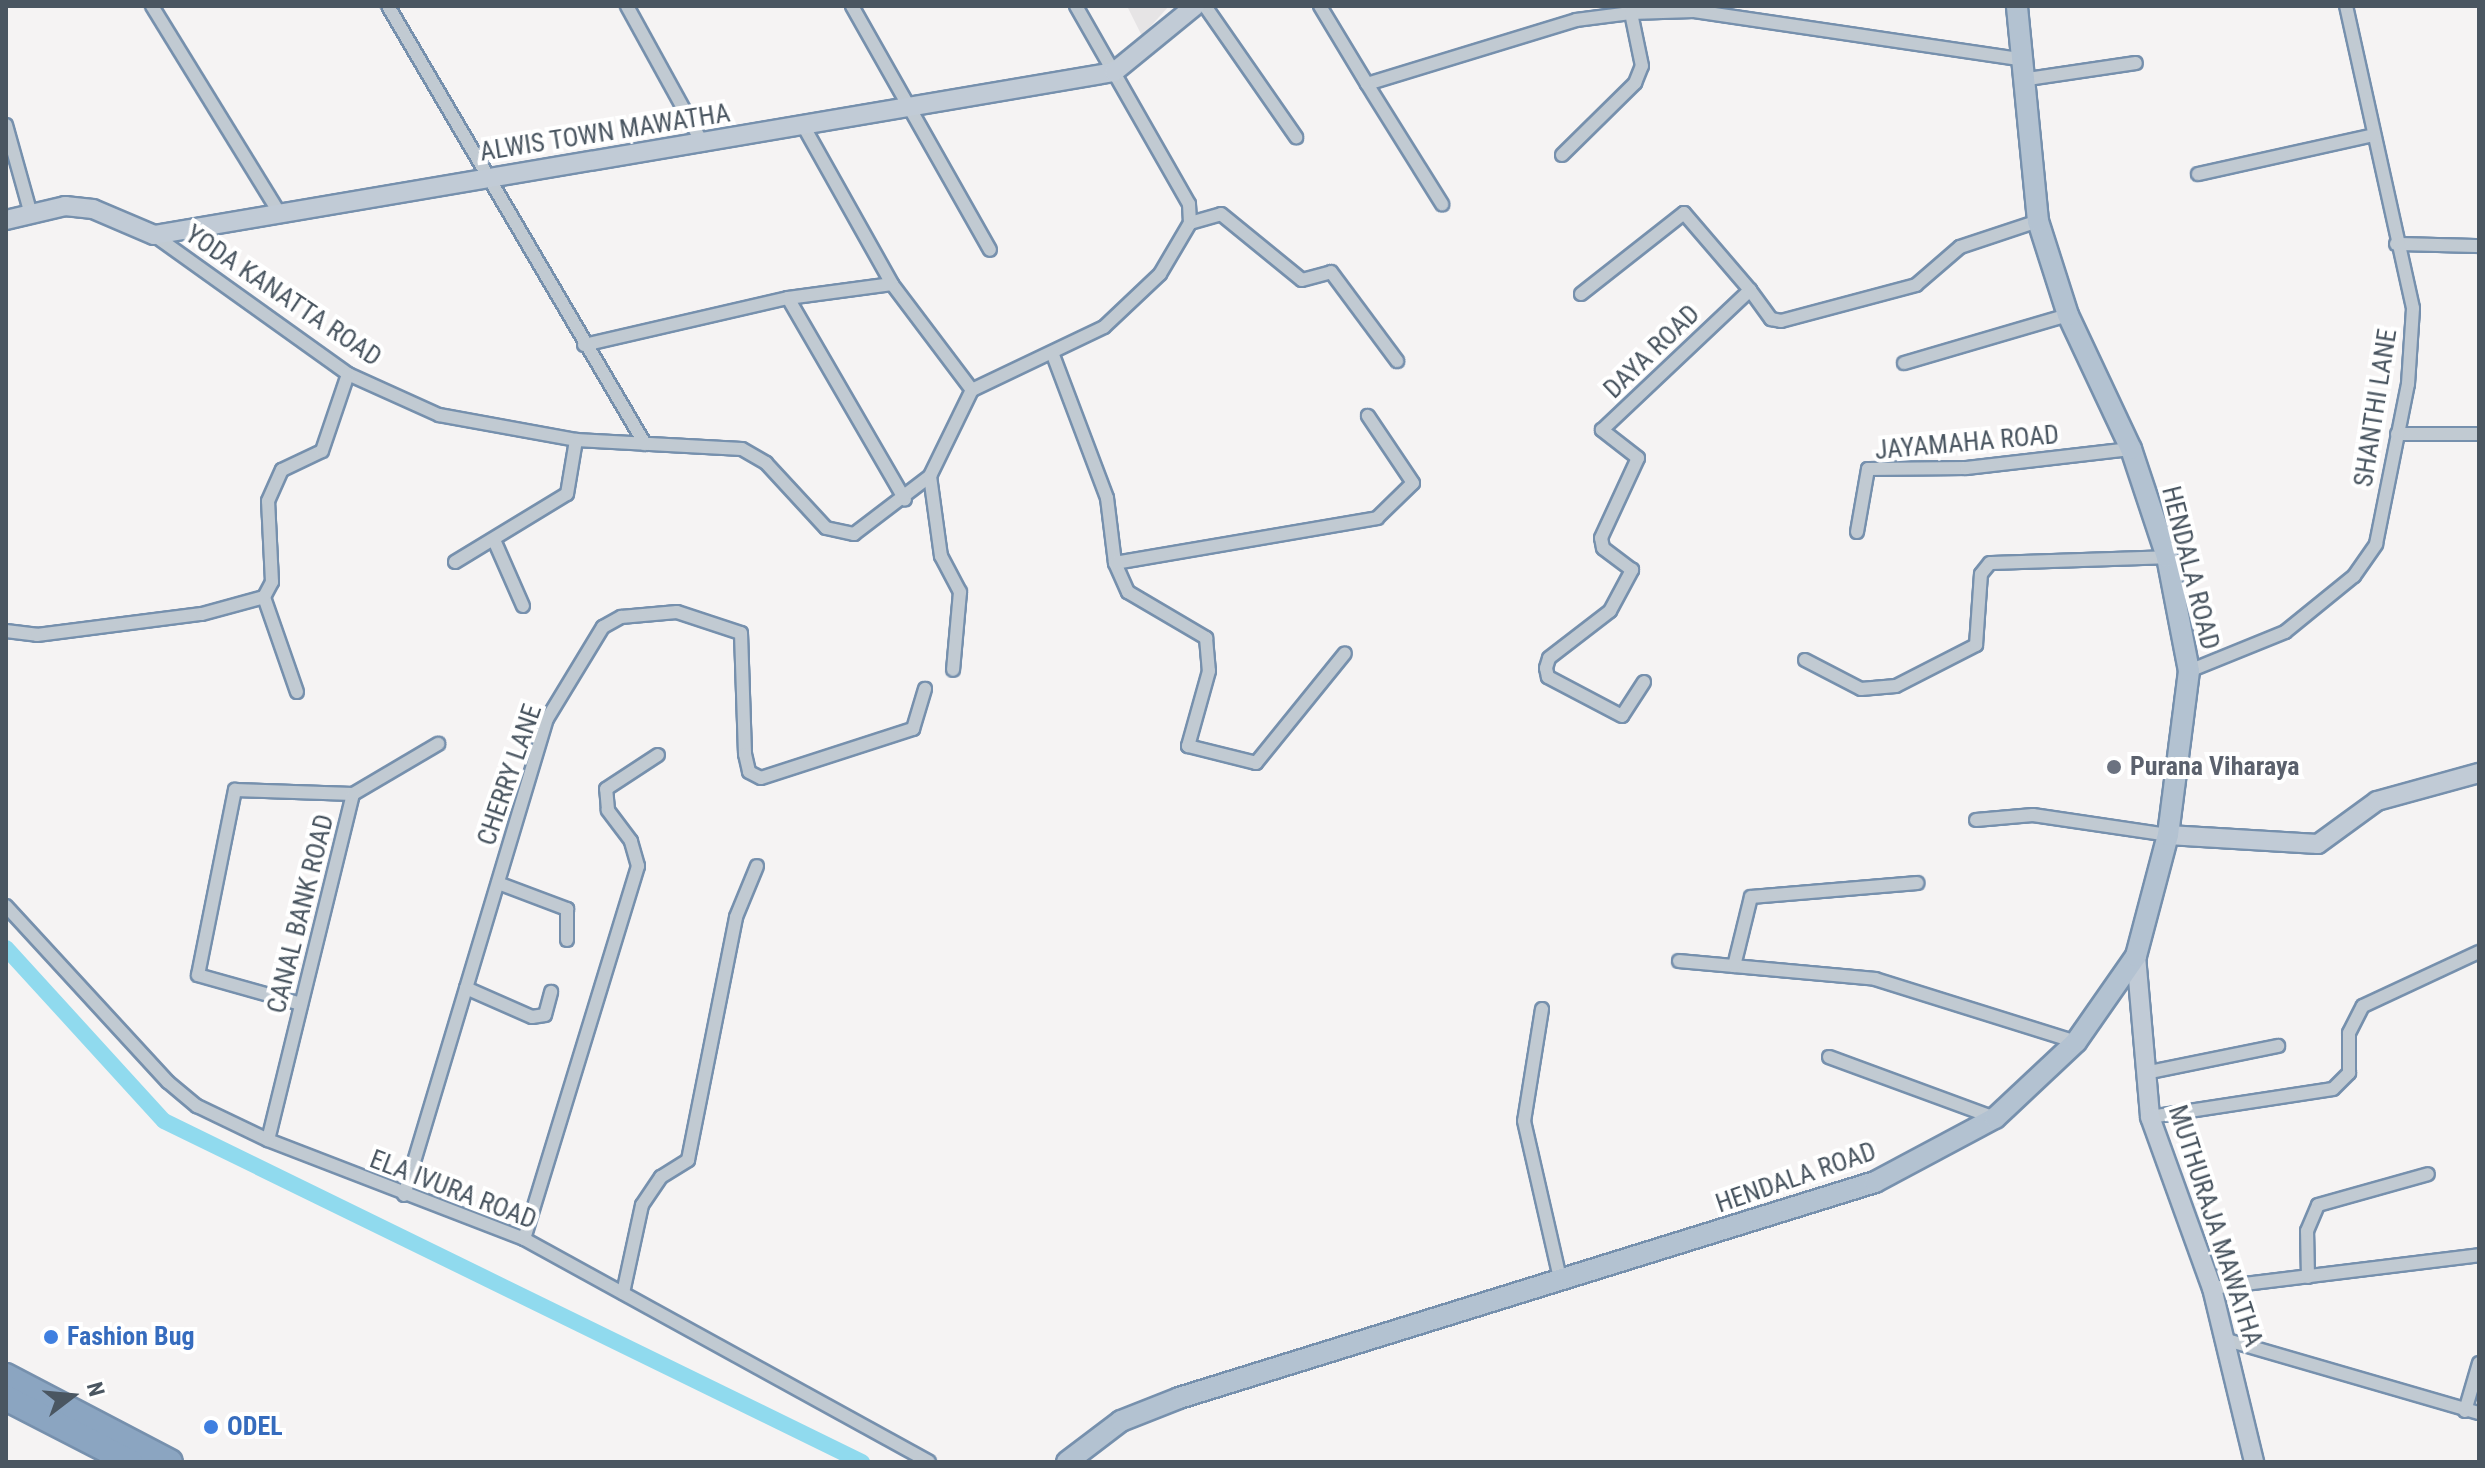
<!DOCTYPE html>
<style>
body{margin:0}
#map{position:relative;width:2485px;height:1468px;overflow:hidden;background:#f5f3f3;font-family:"Roboto Condensed",sans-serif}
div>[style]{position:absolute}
.education>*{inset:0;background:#e6e4e5}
.canal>*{height:16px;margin:-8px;padding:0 8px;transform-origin:8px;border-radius:8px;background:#90daee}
.roads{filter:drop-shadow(2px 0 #7690ad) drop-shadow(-2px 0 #7690ad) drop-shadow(0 2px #7690ad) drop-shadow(0 -2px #7690ad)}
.street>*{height:12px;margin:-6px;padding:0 6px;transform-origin:6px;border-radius:6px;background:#c1cad2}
.secondary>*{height:18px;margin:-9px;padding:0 9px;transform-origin:9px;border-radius:9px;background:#c1cbd6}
.primary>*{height:20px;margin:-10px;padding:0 10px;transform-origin:10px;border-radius:10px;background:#b3c2d1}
.highway>*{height:24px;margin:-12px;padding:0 12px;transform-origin:12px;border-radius:12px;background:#8ba5c1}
.dots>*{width:22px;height:22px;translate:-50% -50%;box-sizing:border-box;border:4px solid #fff;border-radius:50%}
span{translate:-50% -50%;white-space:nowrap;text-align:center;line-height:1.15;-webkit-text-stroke:8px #fff;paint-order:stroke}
.street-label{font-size:26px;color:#4a5661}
.worship-label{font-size:26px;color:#5b616d;font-weight:700}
.left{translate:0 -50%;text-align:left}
.shop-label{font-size:26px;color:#366cbe;font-weight:700}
.frame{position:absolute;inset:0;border:8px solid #4a5661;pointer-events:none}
.north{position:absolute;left:32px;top:1356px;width:80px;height:80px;-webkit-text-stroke:6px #fff;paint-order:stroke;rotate:74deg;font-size:22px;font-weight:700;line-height:32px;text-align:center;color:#4a5661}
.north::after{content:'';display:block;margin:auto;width:28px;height:36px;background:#4a5661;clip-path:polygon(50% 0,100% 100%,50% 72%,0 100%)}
</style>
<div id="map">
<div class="education">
<div style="clip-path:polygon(1127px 6px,1169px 6px,1142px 36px)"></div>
</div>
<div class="canal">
<div style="left:6px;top:948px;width:234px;rotate:47.6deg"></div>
<div style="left:164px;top:1121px;width:777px;rotate:26.04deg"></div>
</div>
<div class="roads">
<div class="street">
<div style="left:152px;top:6px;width:244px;rotate:58.4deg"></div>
<div style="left:388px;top:6px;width:508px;rotate:59.6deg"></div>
<div style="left:627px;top:6px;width:158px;rotate:61.2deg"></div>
<div style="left:852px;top:6px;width:280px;rotate:60.5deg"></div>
<div style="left:1205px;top:6px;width:160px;rotate:55.2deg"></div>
<div style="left:1320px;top:6px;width:91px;rotate:58.9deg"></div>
<div style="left:1367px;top:84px;width:219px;rotate:-17deg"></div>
<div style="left:1576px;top:20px;width:55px;rotate:-7.3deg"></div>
<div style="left:1631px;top:13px;width:63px;rotate:-1.8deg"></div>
<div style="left:1694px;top:11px;width:330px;rotate:8.4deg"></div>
<div style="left:2021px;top:80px;width:116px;rotate:-8.4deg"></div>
<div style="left:1367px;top:84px;width:142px;rotate:58deg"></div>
<div style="left:6px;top:125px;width:89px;rotate:74.4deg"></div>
<div style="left:804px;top:127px;width:180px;rotate:60.7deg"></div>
<div style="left:892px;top:284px;width:133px;rotate:53deg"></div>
<div style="left:1562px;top:155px;width:103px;rotate:-44.6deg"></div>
<div style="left:1635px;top:83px;width:18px;rotate:-68deg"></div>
<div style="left:1642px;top:66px;width:54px;rotate:-101.7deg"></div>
<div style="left:2198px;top:174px;width:180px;rotate:-12.5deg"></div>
<div style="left:1190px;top:223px;width:32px;rotate:-16deg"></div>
<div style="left:1221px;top:214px;width:104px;rotate:39.2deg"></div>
<div style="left:1302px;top:280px;width:30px;rotate:-15deg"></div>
<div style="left:1331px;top:272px;width:111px;rotate:53.4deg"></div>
<div style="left:154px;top:235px;width:239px;rotate:35.6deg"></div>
<div style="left:348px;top:374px;width:100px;rotate:24.3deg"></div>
<div style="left:439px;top:415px;width:139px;rotate:10.3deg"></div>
<div style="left:576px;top:440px;width:166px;rotate:3.1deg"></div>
<div style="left:742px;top:449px;width:28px;rotate:30deg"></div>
<div style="left:766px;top:463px;width:88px;rotate:47.3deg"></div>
<div style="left:826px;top:528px;width:29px;rotate:12deg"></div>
<div style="left:854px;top:534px;width:96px;rotate:-37.3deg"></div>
<div style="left:930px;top:476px;width:96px;rotate:-64deg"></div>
<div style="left:972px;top:390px;width:146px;rotate:-25.5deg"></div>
<div style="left:1104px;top:327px;width:77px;rotate:-43.4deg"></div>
<div style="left:1160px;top:274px;width:59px;rotate:-59.5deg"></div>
<div style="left:1190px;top:223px;width:19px;rotate:-93deg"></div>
<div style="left:1189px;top:204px;width:228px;rotate:-119.7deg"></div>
<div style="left:2396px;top:244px;width:83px;rotate:1.4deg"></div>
<div style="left:1581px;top:294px;width:131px;rotate:-38.2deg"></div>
<div style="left:1684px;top:213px;width:101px;rotate:49.4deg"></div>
<div style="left:788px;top:298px;width:233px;rotate:59.9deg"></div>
<div style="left:584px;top:345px;width:209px;rotate:-13deg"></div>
<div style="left:788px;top:298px;width:105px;rotate:-7.7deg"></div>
<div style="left:1053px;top:355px;width:153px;rotate:69.3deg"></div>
<div style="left:1107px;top:498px;width:65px;rotate:83deg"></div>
<div style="left:1115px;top:563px;width:32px;rotate:66deg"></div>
<div style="left:1128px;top:592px;width:91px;rotate:30.5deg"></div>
<div style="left:1206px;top:638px;width:33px;rotate:85deg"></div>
<div style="left:1209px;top:671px;width:78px;rotate:105.6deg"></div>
<div style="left:1188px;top:746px;width:70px;rotate:14deg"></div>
<div style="left:1256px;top:763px;width:141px;rotate:-51deg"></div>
<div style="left:1904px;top:363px;width:171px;rotate:-16.3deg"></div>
<div style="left:2397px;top:434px;width:82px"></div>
<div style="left:930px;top:476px;width:81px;rotate:82.2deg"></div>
<div style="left:941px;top:556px;width:41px;rotate:62.2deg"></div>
<div style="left:960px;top:592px;width:78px;rotate:95.1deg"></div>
<div style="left:1857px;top:532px;width:64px;rotate:-80.1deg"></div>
<div style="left:1868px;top:469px;width:98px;rotate:-0.6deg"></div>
<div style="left:1966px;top:468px;width:166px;rotate:-6.6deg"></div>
<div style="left:494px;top:540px;width:72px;rotate:66.3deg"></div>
<div style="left:455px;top:562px;width:131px;rotate:-31.3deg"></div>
<div style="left:567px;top:494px;width:55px;rotate:-80.5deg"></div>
<div style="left:1115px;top:563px;width:266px;rotate:-9.7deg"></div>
<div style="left:1377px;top:518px;width:50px;rotate:-44.2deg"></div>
<div style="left:1413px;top:483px;width:81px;rotate:-123.9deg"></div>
<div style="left:6px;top:631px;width:31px;rotate:7deg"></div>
<div style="left:37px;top:635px;width:166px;rotate:-7.3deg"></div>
<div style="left:202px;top:614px;width:64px;rotate:-15.3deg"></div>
<div style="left:1805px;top:660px;width:63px;rotate:27.4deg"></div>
<div style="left:1861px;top:689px;width:35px;rotate:-5deg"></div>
<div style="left:1896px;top:686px;width:90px;rotate:-27.1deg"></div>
<div style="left:1976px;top:645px;width:71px;rotate:-86deg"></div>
<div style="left:1981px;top:574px;width:14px;rotate:-51deg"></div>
<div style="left:1990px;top:563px;width:177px;rotate:-1.9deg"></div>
<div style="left:2189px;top:671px;width:104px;rotate:-22.1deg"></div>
<div style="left:2285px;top:632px;width:89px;rotate:-39.1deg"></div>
<div style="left:2354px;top:576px;width:39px;rotate:-55deg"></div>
<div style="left:2376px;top:544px;width:163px;rotate:-78.7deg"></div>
<div style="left:2408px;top:384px;width:76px;rotate:-86.2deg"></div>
<div style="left:2413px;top:308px;width:309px;rotate:-102.5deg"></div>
<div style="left:1644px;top:682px;width:40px;rotate:122.9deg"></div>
<div style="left:1622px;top:716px;width:84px;rotate:-152.2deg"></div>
<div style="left:1548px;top:677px;width:9px;rotate:-103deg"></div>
<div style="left:1546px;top:668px;width:10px;rotate:-73deg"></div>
<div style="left:1549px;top:658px;width:77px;rotate:-37.6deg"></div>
<div style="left:1610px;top:611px;width:47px;rotate:-61.8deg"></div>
<div style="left:1632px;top:570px;width:36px;rotate:-143deg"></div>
<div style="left:1603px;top:548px;width:10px;rotate:-101deg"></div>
<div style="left:1601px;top:538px;width:88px;rotate:-65.2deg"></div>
<div style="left:1638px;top:458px;width:46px;rotate:-142.1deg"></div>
<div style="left:1602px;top:430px;width:204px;rotate:-43.4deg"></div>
<div style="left:1750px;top:290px;width:36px;rotate:54deg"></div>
<div style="left:1771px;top:319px;width:10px;rotate:11deg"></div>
<div style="left:1781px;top:321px;width:140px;rotate:-14.9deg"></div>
<div style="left:1916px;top:285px;width:58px;rotate:-40.8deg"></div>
<div style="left:1960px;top:247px;width:82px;rotate:-18.4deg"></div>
<div style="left:297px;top:692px;width:101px;rotate:-109.2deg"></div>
<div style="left:264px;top:597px;width:17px;rotate:-62deg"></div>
<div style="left:272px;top:582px;width:81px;rotate:-92.8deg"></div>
<div style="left:268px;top:501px;width:34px;rotate:-66deg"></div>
<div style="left:282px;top:470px;width:44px;rotate:-25.4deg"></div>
<div style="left:322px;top:451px;width:81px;rotate:-71.3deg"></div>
<div style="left:1976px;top:820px;width:57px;rotate:-5deg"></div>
<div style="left:2033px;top:815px;width:136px;rotate:8.4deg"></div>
<div style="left:498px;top:883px;width:74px;rotate:20.6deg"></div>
<div style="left:567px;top:909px;width:31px;rotate:90deg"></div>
<div style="left:6px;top:906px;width:239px;rotate:47.4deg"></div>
<div style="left:168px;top:1082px;width:38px;rotate:40deg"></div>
<div style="left:197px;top:1106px;width:79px;rotate:25.6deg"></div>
<div style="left:268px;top:1140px;width:274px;rotate:21.1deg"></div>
<div style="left:524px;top:1239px;width:462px;rotate:28.8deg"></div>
<div style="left:1679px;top:961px;width:197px;rotate:5.2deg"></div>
<div style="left:1875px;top:979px;width:211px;rotate:17.4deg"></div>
<div style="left:1734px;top:966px;width:71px;rotate:-76.2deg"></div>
<div style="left:1751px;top:897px;width:167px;rotate:-4.8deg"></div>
<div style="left:466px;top:988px;width:72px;rotate:23.7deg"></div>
<div style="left:532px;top:1017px;width:13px;rotate:-9deg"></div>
<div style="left:545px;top:1015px;width:24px;rotate:-75deg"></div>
<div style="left:301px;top:1004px;width:107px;rotate:-164.3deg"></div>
<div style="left:198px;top:975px;width:189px;rotate:-78.7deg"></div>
<div style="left:235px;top:790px;width:118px;rotate:1.9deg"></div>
<div style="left:1542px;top:1009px;width:113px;rotate:99.1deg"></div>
<div style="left:1524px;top:1121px;width:165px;rotate:77.1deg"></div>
<div style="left:1829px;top:1057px;width:177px;rotate:20.2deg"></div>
<div style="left:2145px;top:1073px;width:136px;rotate:-11.5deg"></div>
<div style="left:2150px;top:1117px;width:185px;rotate:-8.7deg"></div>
<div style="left:2333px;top:1089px;width:23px;rotate:-45deg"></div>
<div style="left:2349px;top:1073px;width:40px;rotate:-90deg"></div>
<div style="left:2349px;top:1033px;width:30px;rotate:-63deg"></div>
<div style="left:2363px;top:1006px;width:128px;rotate:-25deg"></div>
<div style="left:268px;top:1140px;width:356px;rotate:-76.2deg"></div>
<div style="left:353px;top:794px;width:99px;rotate:-30.5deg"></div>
<div style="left:404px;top:1195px;width:497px;rotate:-73.3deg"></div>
<div style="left:547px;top:719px;width:108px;rotate:-58.7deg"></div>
<div style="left:603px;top:627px;width:21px;rotate:-29deg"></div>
<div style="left:621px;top:617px;width:56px;rotate:-5.1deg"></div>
<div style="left:677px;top:612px;width:67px;rotate:18.2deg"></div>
<div style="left:741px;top:633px;width:121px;rotate:88.1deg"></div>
<div style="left:745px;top:754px;width:18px;rotate:77deg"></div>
<div style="left:749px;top:772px;width:13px;rotate:27deg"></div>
<div style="left:761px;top:778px;width:160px;rotate:-17.9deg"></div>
<div style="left:913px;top:729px;width:42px;rotate:-73.3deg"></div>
<div style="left:524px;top:1239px;width:390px;rotate:-73deg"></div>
<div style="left:638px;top:866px;width:26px;rotate:-106deg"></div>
<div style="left:631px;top:841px;width:39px;rotate:-127deg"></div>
<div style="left:608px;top:810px;width:21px;rotate:-95deg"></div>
<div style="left:606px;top:789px;width:62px;rotate:-33.2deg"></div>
<div style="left:2308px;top:1277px;width:46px;rotate:-91.2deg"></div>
<div style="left:2307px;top:1231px;width:28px;rotate:-67deg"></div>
<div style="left:2318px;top:1205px;width:114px;rotate:-15.7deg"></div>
<div style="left:2212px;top:1288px;width:269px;rotate:-7deg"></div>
<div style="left:623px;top:1293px;width:90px;rotate:-77.8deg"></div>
<div style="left:642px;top:1205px;width:34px;rotate:-56deg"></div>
<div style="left:661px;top:1177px;width:32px;rotate:-32deg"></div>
<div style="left:688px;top:1160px;width:248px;rotate:-78.8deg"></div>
<div style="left:736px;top:917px;width:55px;rotate:-67.6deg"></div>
<div style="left:2227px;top:1340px;width:262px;rotate:16.2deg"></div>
<div style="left:2465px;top:1411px;width:50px;rotate:-73.7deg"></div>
</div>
<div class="secondary">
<div style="left:6px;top:220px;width:61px;rotate:-13.3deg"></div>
<div style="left:65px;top:206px;width:28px;rotate:6deg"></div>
<div style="left:93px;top:209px;width:66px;rotate:23.1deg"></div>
<div style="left:154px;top:235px;width:974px;rotate:-9.64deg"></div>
<div style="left:1114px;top:72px;width:104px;rotate:-39.2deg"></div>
<div style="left:2168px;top:835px;width:150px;rotate:3.4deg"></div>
<div style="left:2318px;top:844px;width:73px;rotate:-36.1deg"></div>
<div style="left:2377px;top:801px;width:106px;rotate:-15.4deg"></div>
<div style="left:2136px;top:956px;width:162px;rotate:85deg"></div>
<div style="left:2150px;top:1117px;width:182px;rotate:70.1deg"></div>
<div style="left:2212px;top:1288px;width:179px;rotate:76.4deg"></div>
</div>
<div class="primary">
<div style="left:1067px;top:1462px;width:68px;rotate:-37.2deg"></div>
<div style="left:1121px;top:1421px;width:62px;rotate:-21.6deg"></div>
<div style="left:1179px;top:1398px;width:729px;rotate:-17.24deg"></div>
<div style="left:1875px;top:1182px;width:136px;rotate:-28.1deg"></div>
<div style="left:1995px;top:1118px;width:111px;rotate:-43.2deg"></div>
<div style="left:2076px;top:1042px;width:105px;rotate:-55.1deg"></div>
<div style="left:2136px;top:956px;width:125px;rotate:-75.2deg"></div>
<div style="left:2168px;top:835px;width:165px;rotate:-82.7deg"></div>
<div style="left:2189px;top:671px;width:116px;rotate:-100.9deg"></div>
<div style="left:2167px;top:557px;width:114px;rotate:-108.4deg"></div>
<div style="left:2131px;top:449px;width:148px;rotate:-115.2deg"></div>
<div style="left:2068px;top:315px;width:99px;rotate:-107.7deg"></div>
<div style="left:2038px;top:221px;width:216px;rotate:-95.6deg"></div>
</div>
<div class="highway">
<div style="left:6px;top:1376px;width:185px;rotate:27.7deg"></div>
<div style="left:6px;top:1398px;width:140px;rotate:27.3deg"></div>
</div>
</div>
<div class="dots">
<div style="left:2114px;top:767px;background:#6b7280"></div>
<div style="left:51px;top:1337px;background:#3f7fe0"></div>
<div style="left:211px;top:1427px;background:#3f7fe0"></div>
</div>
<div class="street-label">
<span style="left:605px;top:133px;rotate:-9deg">ALWIS TOWN MAWATHA</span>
<span style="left:283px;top:296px;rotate:34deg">YODA KANATTA ROAD</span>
<span style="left:1652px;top:352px;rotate:-44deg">DAYA ROAD</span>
<span style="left:2376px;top:408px;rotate:-81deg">SHANTHI LANE</span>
<span style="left:1967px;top:443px;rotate:-5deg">JAYAMAHA ROAD</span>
<span style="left:2190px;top:568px;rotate:76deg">HENDALA ROAD</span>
<span style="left:510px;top:775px;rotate:-71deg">CHERRY LANE</span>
<span style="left:301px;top:914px;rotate:-76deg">CANAL BANK ROAD</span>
<span style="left:1796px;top:1178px;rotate:-19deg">HENDALA ROAD</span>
<span style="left:453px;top:1190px;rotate:21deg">ELA IVURA ROAD</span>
<span style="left:2215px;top:1226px;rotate:72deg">MUTHURAJA MAWATHA</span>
</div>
<div class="worship-label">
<span class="left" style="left:2130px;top:767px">Purana Viharaya</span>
</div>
<div class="shop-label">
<span class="left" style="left:67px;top:1337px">Fashion Bug</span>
<span class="left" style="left:227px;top:1427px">ODEL</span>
</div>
<div class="frame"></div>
<div class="north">N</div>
</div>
